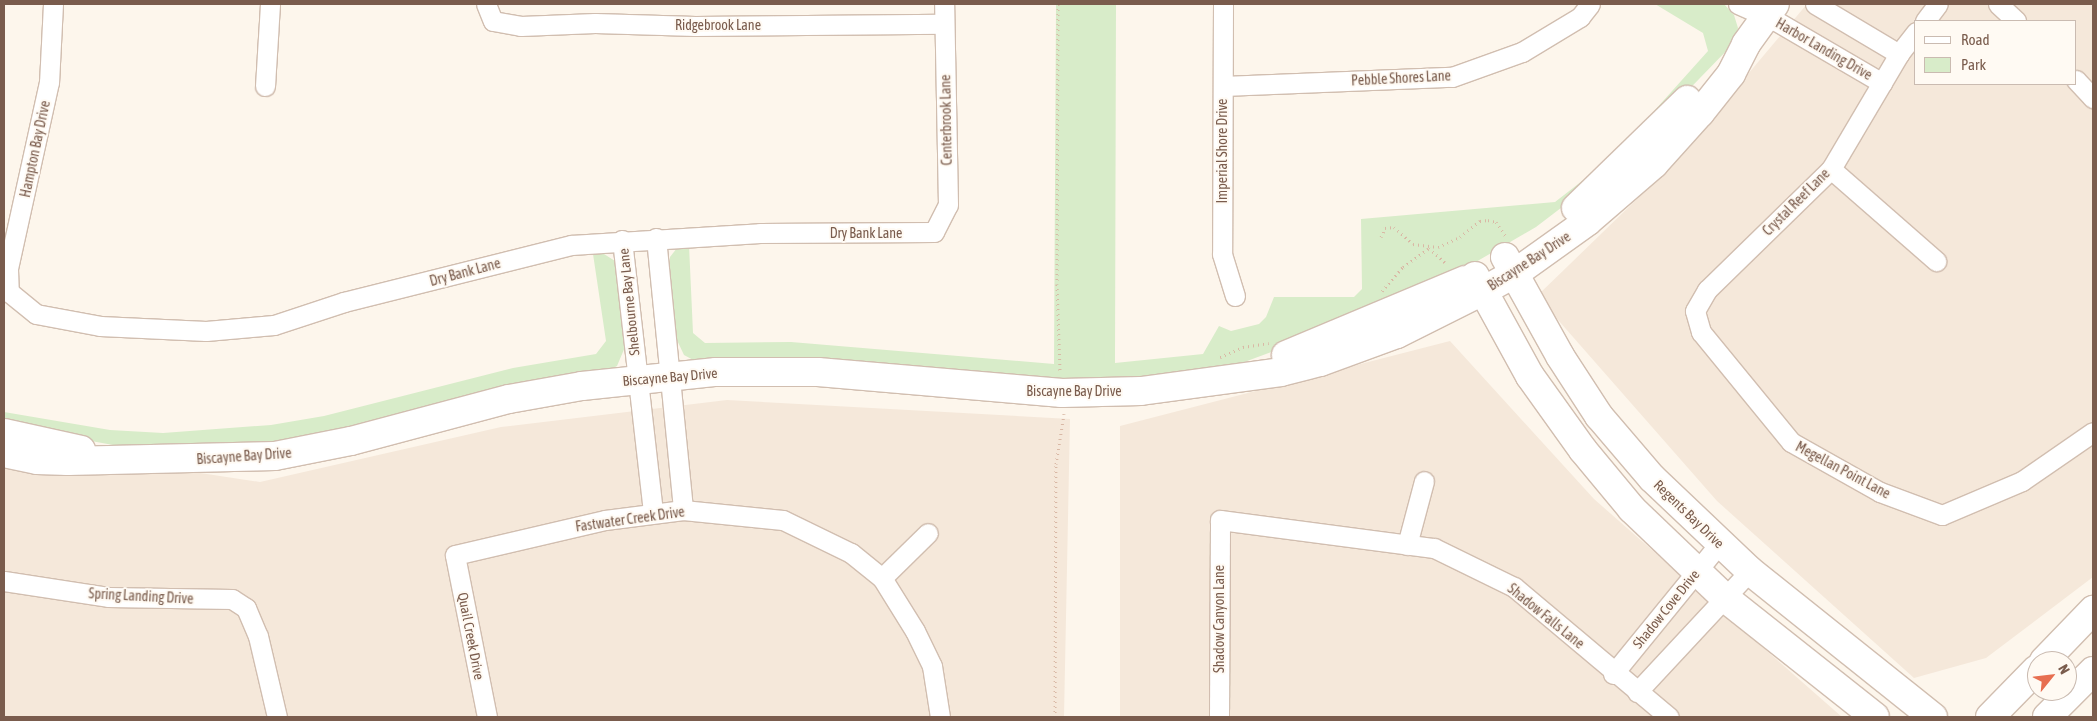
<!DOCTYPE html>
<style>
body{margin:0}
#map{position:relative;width:2097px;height:721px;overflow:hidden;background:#fdf6ec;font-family:"Asap Condensed",sans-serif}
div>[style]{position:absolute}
.residential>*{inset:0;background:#f5e8da}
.green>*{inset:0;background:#d8ecc9}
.path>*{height:3px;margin-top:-1.5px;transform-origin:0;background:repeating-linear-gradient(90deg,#d9b8a5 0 1px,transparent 0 5px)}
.roads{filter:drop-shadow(1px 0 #d1beb0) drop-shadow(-1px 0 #d1beb0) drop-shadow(0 1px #d1beb0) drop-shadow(0 -1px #d1beb0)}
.street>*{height:19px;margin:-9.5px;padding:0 9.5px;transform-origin:9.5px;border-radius:9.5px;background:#fff}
.secondary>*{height:28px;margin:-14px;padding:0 14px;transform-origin:14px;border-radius:14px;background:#fff}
span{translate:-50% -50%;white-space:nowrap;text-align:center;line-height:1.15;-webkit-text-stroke:4px #fffaf3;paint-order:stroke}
.street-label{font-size:14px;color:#7a5c4d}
.frame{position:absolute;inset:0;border:5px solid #7a5c4d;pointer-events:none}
.legend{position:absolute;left:1914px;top:20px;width:162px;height:65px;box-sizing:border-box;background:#fffaf3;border:1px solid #cabbb1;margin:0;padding:6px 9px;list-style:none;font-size:15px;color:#7a5c4d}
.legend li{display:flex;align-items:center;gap:10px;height:25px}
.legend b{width:25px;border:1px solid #cabbb1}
.north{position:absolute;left:2027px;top:651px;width:50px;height:50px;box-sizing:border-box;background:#fffaf3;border:1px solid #cabbb1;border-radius:50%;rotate:61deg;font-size:14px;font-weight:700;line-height:20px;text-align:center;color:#7a5c4d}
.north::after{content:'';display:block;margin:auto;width:18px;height:22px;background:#e76f51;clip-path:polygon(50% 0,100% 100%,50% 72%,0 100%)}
</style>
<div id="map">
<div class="residential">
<div style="clip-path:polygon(evenodd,1807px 4px,2093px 4px,2093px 577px,1986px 658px,1914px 678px,1717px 501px,1537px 296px,1668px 169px,1807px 4px,1916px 21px,2076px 21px,2076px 84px,1916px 84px,1916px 21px)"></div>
<div style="clip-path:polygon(1450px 341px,1594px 499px,1842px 717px,1120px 717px,1120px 426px)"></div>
<div style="clip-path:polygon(727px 400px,1070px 419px,1064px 717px,4px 717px,4px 443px,260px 482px,501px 427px)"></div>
</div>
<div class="green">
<div style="clip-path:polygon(1056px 4px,1116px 4px,1115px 363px,1203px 354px,1219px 326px,1231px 331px,1259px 324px,1266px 317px,1274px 297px,1354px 297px,1362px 289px,1361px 219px,1555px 202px,1591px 174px,1637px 130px,1708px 51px,1703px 33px,1655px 4px,1724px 4px,1734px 15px,1738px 28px,1733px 44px,1632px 148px,1591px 185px,1536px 227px,1407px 302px,1239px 364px,1115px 382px,697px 362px,684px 355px,676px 338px,669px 266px,670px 257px,677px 248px,689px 245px,693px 333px,705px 343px,791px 342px,1054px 364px)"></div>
<div style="clip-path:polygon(593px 254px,604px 254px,615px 261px,625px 347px,617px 366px,607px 371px,327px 435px,265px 445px,124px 447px,4px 425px,4px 412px,110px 430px,163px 433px,271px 425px,324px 416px,513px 368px,596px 354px,606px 341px)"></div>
</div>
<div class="path">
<div style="left:1058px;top:4px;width:280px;rotate:90.2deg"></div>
<div style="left:1057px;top:284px;width:88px;rotate:88deg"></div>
<div style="left:1381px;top:237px;width:10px;rotate:-66deg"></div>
<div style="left:1385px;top:228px;width:9px;rotate:-6deg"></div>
<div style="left:1394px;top:227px;width:25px;rotate:42deg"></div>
<div style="left:1413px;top:244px;width:25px;rotate:7deg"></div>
<div style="left:1438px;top:247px;width:24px;rotate:-24deg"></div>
<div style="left:1460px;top:237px;width:26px;rotate:-39deg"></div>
<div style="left:1480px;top:221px;width:8px;rotate:-7deg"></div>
<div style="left:1488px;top:220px;width:8px;rotate:14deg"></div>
<div style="left:1496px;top:222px;width:18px;rotate:56deg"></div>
<div style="left:1382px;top:291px;width:32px;rotate:-49deg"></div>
<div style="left:1403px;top:267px;width:32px;rotate:-36deg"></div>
<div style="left:1429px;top:248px;width:24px;rotate:42deg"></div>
<div style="left:1220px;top:357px;width:25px;rotate:-23deg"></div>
<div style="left:1243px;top:347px;width:26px;rotate:-9deg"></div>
<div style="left:1055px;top:717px;width:253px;rotate:-89.8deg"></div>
<div style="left:1056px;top:464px;width:51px;rotate:-80.9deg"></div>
</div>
<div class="roads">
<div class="street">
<div style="left:53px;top:4px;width:78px;rotate:92.9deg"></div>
<div style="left:49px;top:82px;width:191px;rotate:102.4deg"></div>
<div style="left:8px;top:269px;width:23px;rotate:88deg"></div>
<div style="left:9px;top:292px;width:35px;rotate:39deg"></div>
<div style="left:36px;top:314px;width:65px;rotate:10.6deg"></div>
<div style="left:100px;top:326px;width:106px;rotate:2.7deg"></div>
<div style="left:206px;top:331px;width:68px;rotate:-5deg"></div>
<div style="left:274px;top:325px;width:74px;rotate:-18.2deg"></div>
<div style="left:344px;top:302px;width:234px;rotate:-14.1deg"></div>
<div style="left:571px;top:245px;width:189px;rotate:-3.6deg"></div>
<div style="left:760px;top:233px;width:174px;rotate:-0.3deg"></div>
<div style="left:934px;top:232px;width:30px;rotate:-63deg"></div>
<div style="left:948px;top:205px;width:201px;rotate:-91.1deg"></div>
<div style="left:486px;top:4px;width:18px;rotate:68deg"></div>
<div style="left:493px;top:21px;width:28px;rotate:10deg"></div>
<div style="left:521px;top:26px;width:74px;rotate:-2.3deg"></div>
<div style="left:595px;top:23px;width:100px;rotate:1.7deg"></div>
<div style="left:695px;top:26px;width:249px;rotate:-0.5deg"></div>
<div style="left:1223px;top:4px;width:250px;rotate:90.2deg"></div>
<div style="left:1222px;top:254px;width:44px;rotate:72.8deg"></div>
<div style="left:1738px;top:4px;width:42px;rotate:24.1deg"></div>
<div style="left:1776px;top:21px;width:123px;rotate:30.3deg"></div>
<div style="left:1815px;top:4px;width:98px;rotate:30.8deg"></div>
<div style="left:1998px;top:4px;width:25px;rotate:43deg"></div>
<div style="left:1925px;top:21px;width:21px;rotate:-53deg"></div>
<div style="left:1916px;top:32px;width:28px;rotate:128deg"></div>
<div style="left:1899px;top:54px;width:134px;rotate:120.6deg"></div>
<div style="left:1831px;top:169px;width:173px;rotate:135.7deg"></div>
<div style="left:1707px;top:290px;width:24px;rotate:120deg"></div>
<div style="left:1695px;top:311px;width:22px;rotate:74deg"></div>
<div style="left:1701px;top:332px;width:142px;rotate:50.7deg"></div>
<div style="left:1791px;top:442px;width:102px;rotate:29.3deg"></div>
<div style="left:1880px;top:492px;width:66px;rotate:20.4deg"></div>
<div style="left:1942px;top:515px;width:87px;rotate:-23deg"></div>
<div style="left:2022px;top:481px;width:86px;rotate:-34.6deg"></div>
<div style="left:2076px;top:80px;width:25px;rotate:47deg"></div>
<div style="left:265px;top:86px;width:82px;rotate:-86.5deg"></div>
<div style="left:1223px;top:86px;width:229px;rotate:-2.3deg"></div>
<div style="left:1452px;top:77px;width:74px;rotate:-19.7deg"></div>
<div style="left:1522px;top:52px;width:68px;rotate:-31.1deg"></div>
<div style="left:1580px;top:17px;width:16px;rotate:-52deg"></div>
<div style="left:1831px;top:169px;width:140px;rotate:41.2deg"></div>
<div style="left:656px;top:238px;width:273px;rotate:84.3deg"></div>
<div style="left:622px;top:240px;width:275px;rotate:83.5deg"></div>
<div style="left:1407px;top:545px;width:66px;rotate:-75.1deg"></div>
<div style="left:882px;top:578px;width:64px;rotate:-44.4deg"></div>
<div style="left:4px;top:581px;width:105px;rotate:8.7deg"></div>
<div style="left:108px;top:597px;width:124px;rotate:0.9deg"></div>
<div style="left:232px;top:599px;width:17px;rotate:33deg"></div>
<div style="left:246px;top:608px;width:30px;rotate:67deg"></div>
<div style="left:258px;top:636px;width:83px;rotate:76.8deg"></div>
<div style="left:1613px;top:674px;width:168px;rotate:-50.8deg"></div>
<div style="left:1637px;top:692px;width:166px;rotate:-47deg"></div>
<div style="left:487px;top:717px;width:165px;rotate:-101.2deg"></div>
<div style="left:455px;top:555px;width:154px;rotate:-13.1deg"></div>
<div style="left:605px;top:520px;width:79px;rotate:-7.3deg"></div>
<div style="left:683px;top:510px;width:100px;rotate:5.7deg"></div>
<div style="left:783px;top:520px;width:76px;rotate:25.9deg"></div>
<div style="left:851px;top:553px;width:40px;rotate:39deg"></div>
<div style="left:882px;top:578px;width:62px;rotate:58.1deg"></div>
<div style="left:915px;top:631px;width:39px;rotate:64deg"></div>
<div style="left:932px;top:666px;width:52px;rotate:81.1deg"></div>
<div style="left:1219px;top:717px;width:197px;rotate:-89.7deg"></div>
<div style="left:1220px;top:520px;width:216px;rotate:7.5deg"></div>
<div style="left:1434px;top:548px;width:89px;rotate:26deg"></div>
<div style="left:1514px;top:587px;width:202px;rotate:40deg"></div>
</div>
<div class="secondary">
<div style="left:1576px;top:208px;width:155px;rotate:-44.2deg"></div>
<div style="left:1505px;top:257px;width:113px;rotate:60.9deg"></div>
<div style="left:1560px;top:356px;width:72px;rotate:57deg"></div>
<div style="left:1599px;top:416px;width:82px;rotate:49.5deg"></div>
<div style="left:1652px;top:478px;width:135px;rotate:43.5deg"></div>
<div style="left:1750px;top:571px;width:234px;rotate:38.6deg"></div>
<div style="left:1475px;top:276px;width:114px;rotate:61.2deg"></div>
<div style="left:1530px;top:376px;width:91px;rotate:54.4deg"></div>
<div style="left:1583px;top:450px;width:77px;rotate:50.3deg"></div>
<div style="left:1632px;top:509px;width:129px;rotate:43.7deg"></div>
<div style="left:1725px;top:598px;width:191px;rotate:38.4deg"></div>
<div style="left:1286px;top:355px;width:194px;rotate:-22.7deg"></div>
<div style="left:4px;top:433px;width:79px;rotate:12.4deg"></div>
<div style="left:4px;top:453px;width:34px;rotate:12deg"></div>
<div style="left:37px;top:460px;width:31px;rotate:2deg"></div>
<div style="left:68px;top:461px;width:207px;rotate:-1.4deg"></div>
<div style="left:275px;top:456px;width:77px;rotate:-11.2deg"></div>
<div style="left:351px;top:441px;width:163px;rotate:-14.9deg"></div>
<div style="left:509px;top:399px;width:74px;rotate:-10.1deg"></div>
<div style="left:582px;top:386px;width:135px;rotate:-6deg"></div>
<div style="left:716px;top:372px;width:102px"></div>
<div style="left:818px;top:372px;width:245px;rotate:4.9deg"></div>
<div style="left:1062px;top:393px;width:79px;rotate:-1.5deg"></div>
<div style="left:1141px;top:391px;width:141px;rotate:-7.7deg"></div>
<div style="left:1281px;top:372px;width:40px;rotate:-14.4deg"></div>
<div style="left:1320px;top:362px;width:82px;rotate:-20deg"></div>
<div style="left:1397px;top:334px;width:96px;rotate:-26.6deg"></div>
<div style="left:1483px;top:291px;width:35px;rotate:-29deg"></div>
<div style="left:1514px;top:274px;width:91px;rotate:-35.6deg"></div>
<div style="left:1588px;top:221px;width:87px;rotate:-40.8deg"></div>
<div style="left:1654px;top:164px;width:69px;rotate:-48deg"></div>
<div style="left:1700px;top:113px;width:50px;rotate:-51.5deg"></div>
<div style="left:1731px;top:74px;width:34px;rotate:-63deg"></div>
<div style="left:1746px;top:44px;width:49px;rotate:-54.1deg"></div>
<div style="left:2044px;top:661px;width:71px;rotate:-46.1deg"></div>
<div style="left:1990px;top:717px;width:67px;rotate:-45.6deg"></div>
<div style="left:2047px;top:717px;width:65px;rotate:-45deg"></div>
</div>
</div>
<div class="street-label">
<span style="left:718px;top:25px">Ridgebrook Lane</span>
<span style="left:1824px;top:49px;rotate:30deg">Harbor Landing Drive</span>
<span style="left:1401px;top:78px;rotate:-3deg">Pebble Shores Lane</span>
<span style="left:946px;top:120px;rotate:-91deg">Centerbrook Lane</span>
<span style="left:35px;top:149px;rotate:-78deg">Hampton Bay Drive</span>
<span style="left:1222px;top:151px;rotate:-90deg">Imperial Shore Drive</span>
<span style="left:1796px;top:202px;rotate:-45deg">Crystal Reef Lane</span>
<span style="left:866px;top:233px">Dry Bank Lane</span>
<span style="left:1529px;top:261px;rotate:-33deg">Biscayne Bay Drive</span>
<span style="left:465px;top:272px;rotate:-15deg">Dry Bank Lane</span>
<span style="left:629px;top:302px;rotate:-96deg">Shelbourne Bay Lane</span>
<span style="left:670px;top:377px;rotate:-5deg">Biscayne Bay Drive</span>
<span style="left:1074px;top:391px">Biscayne Bay Drive</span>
<span style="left:244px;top:456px;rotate:-4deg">Biscayne Bay Drive</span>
<span style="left:1843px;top:470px;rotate:28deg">Megellan Point Lane</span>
<span style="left:1689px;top:514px;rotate:44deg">Regents Bay Drive</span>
<span style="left:630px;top:519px;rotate:-8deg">Fastwater Creek Drive</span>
<span style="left:141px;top:596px;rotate:3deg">Spring Landing Drive</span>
<span style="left:1666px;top:609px;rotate:-51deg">Shadow Cove Drive</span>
<span style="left:1546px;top:616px;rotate:39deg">Shadow Falls Lane</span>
<span style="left:1219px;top:619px;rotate:-90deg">Shadow Canyon Lane</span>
<span style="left:471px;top:636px;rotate:79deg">Quail Creek Drive</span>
</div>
<div class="frame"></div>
<ul class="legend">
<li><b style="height:6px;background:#fff"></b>Road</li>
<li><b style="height:14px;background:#d8ecc9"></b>Park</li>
</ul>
<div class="north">N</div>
</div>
